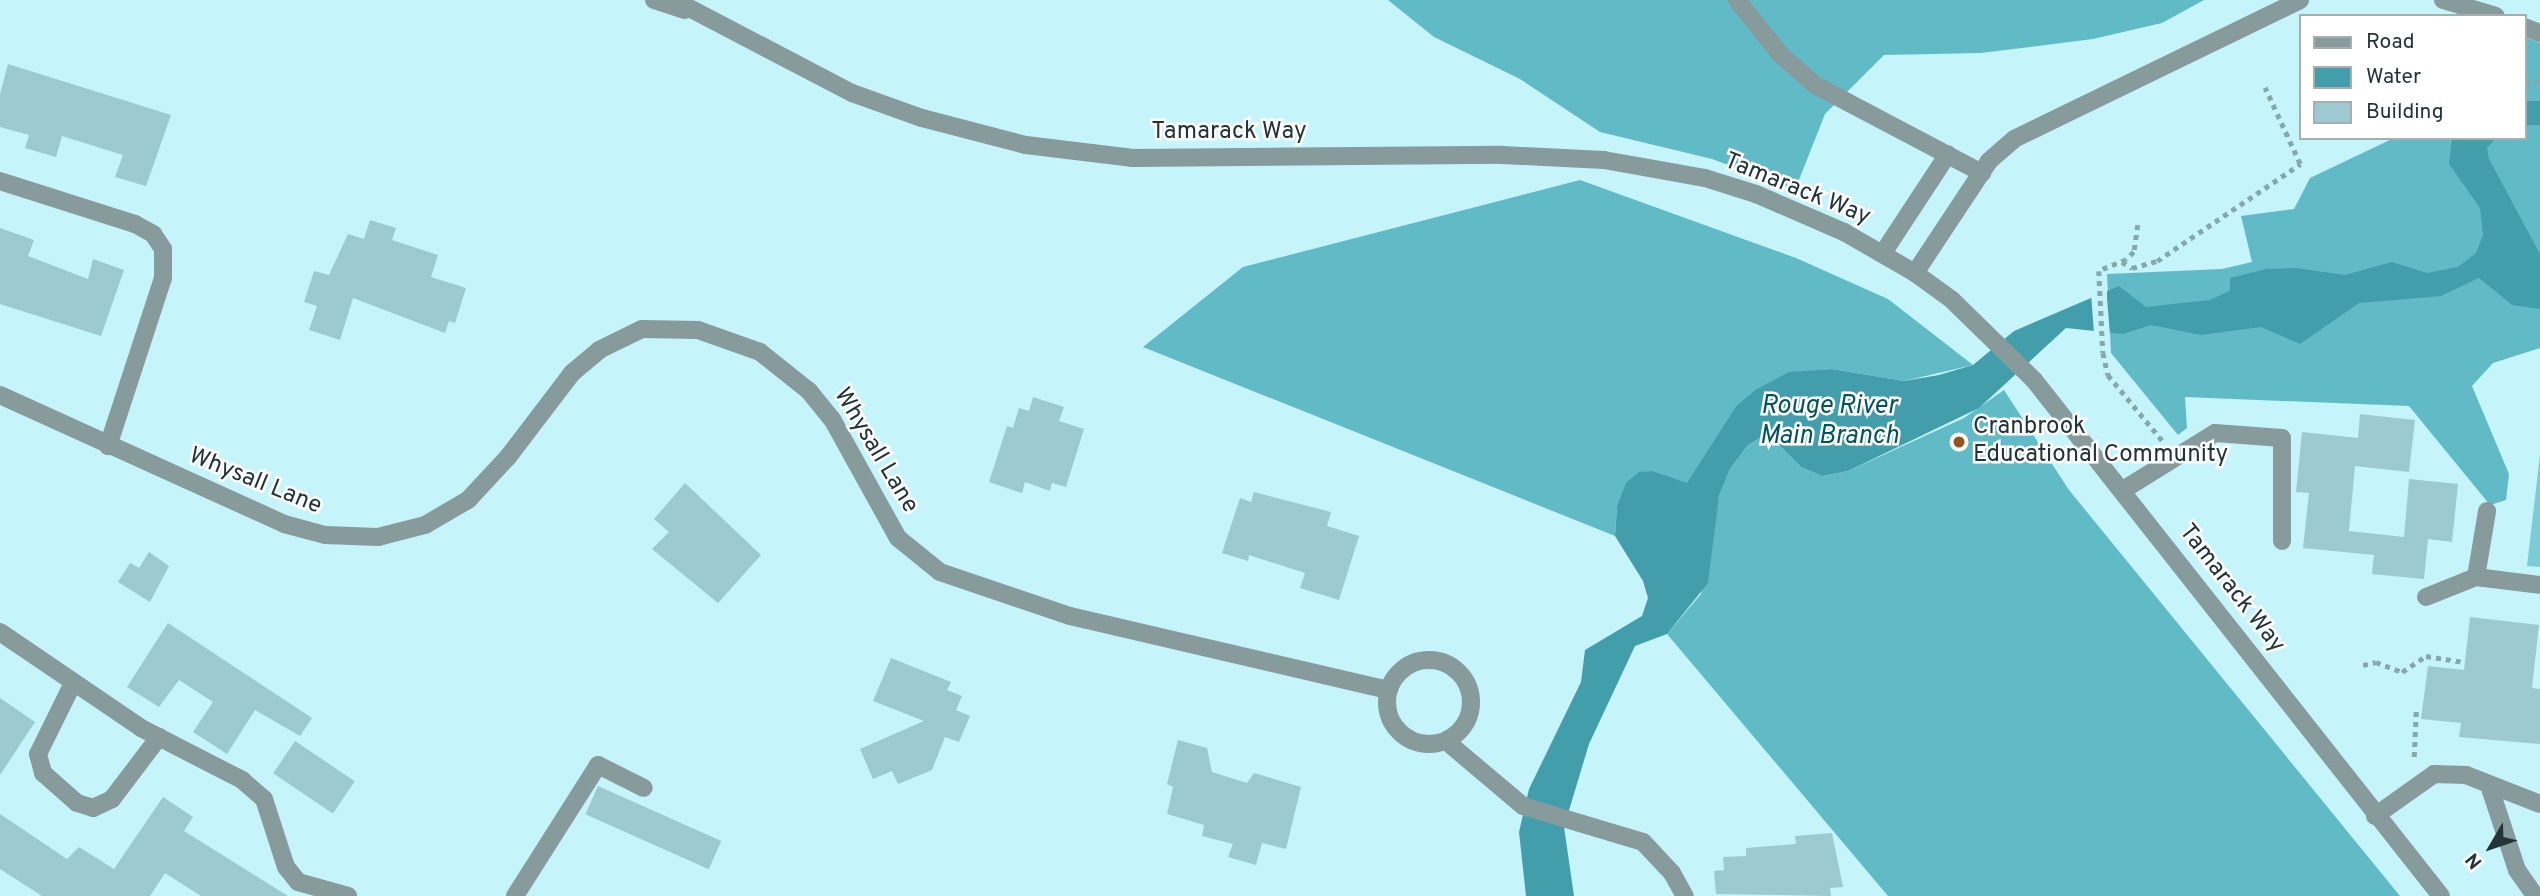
<!DOCTYPE html>
<style>
body{margin:0}
#map{position:relative;width:2540px;height:896px;overflow:hidden;background:#c5f4fb;font-family:Overpass,sans-serif}
div>[style]{position:absolute}
.green>*{inset:0;background:#7cccd8}
.forest>*{inset:0;background:#61bbc7}
.water>*{inset:0;background:#439eab;transform-origin:0 0}
.pier>*{inset:0;background:#c5f4fb}
.building>*{inset:0;background:#9dcad1;transform-origin:0 0}
.path>*{height:4.5px;margin-top:-2.25px;transform-origin:0;background:repeating-linear-gradient(90deg,#85a8ae 0 5px,transparent 0 10px)}
.minor>*{height:18px;margin:-9px;padding:0 9px;transform-origin:9px;border-radius:9px;background:#879a9c}
.minor>.ring{margin:-9px;padding:0;box-sizing:content-box;background:none;border:18px solid #879a9c;border-radius:50%}
.dots>*{width:19px;height:19px;translate:-50% -50%;box-sizing:border-box;border:4px solid #fff;border-radius:50%}
span{translate:-50% -50%;white-space:nowrap;text-align:center;line-height:1.15;-webkit-text-stroke:5px #fff;paint-order:stroke}
.street-label{font-size:24px;color:#223437}
.poi-label{font-size:24px;color:#223437}
.left{translate:0 -50%;text-align:left}
.water-label{font-size:26px;color:#00545e;font-style:italic}
.legend{position:absolute;left:2299px;top:14px;width:228px;height:126px;box-sizing:border-box;background:#fff;border:2px solid #a7aeaf;margin:0;padding:9px 12px;list-style:none;font-size:21px;color:#223437}
.legend li{display:flex;align-items:center;gap:14px;height:35px}
.legend b{width:35px;border:2px solid #a7aeaf}
.north{position:absolute;left:2456px;top:812px;width:70px;height:70px;-webkit-text-stroke:5px #fff;paint-order:stroke;rotate:231deg;font-size:19px;font-weight:700;line-height:28px;text-align:center;color:#223437}
.north::after{content:'';display:block;margin:auto;width:24px;height:32px;background:#223437;clip-path:polygon(50% 0,100% 100%,50% 72%,0 100%)}
</style>
<div id="map">
<div class="green">
<div style="clip-path:polygon(2540px 455px,2540px 567px,2527px 566px)"></div>
</div>
<div class="forest">
<div style="clip-path:polygon(1388px 0,2204px 0,2162px 23px,2093px 39px,1981px 53px,1884px 55px,1825px 114px,1795px 190px,1712px 159px,1600px 132px,1520px 79px,1434px 37px)"></div>
<div style="clip-path:polygon(2524px 37px,2540px 43px,2540px 348px,2493px 363px,2472px 386px,2509px 474px,2506px 500px,2490px 505px,2409px 406px,2185px 397px,2187px 428px,2178px 435px,2111px 353px,2107px 274px,2222px 269px,2252px 262px,2241px 216px,2294px 209px,2310px 178px,2394px 138px,2524px 138px)"></div>
<div style="clip-path:polygon(1580px 180px,1796px 258px,1888px 299px,1973px 365px,1904px 381px,1832px 369px,1789px 373px,1756px 389px,1736px 406px,1687px 484px,1653px 471px,1617px 506px,1615px 536px,1143px 347px,1243px 267px)"></div>
<div style="clip-path:polygon(2004px 390px,2069px 490px,2400px 896px,1888px 896px,1667px 634px,1701px 594px,1719px 496px,1730px 469px,1748px 445px,1762px 437px,1775px 441px,1801px 467px,1822px 476px,1848px 471px,1964px 418px)"></div>
</div>
<div class="water">
<div style="left:2540px;top:101px;width:24px;height:16px;rotate:90deg"></div>
<div style="clip-path:polygon(2452px 138px,2496px 138px,2487px 148px,2489px 159px,2540px 254px,2540px 309px,2512px 305px,2479px 278px,2441px 296px,2359px 303px,2300px 344px,2261px 327px,2201px 335px,2151px 325px,2123px 334px,2066px 328px,1979px 408px,1848px 471px,1822px 476px,1801px 467px,1775px 441px,1762px 437px,1748px 445px,1730px 469px,1719px 496px,1708px 583px,1667px 634px,1635px 646px,1589px 744px,1564px 827px,1574px 896px,1526px 896px,1519px 832px,1529px 789px,1581px 682px,1585px 650px,1642px 616px,1648px 598px,1643px 581px,1615px 536px,1617px 506px,1626px 483px,1639px 472px,1653px 471px,1687px 483px,1736px 406px,1756px 389px,1789px 372px,1832px 369px,1904px 381px,1939px 375px,1973px 365px,2014px 331px,2119px 286px,2146px 307px,2210px 300px,2230px 291px,2230px 278px,2266px 269px,2296px 268px,2345px 275px,2392px 262px,2427px 273px,2458px 267px,2476px 253px,2483px 235px,2480px 208px,2449px 164px)"></div>
</div>
<div class="pier">
<div style="clip-path:polygon(2107px 287px,2107px 298px,2110px 335px,2094px 333px,2091px 293px)"></div>
</div>
<div class="building">
<div style="clip-path:polygon(8px 64px,171px 115px,146px 186px,115px 177px,123px 155px,62px 136px,56px 157px,25px 148px,29px 135px,0 127px,0 94px)"></div>
<div style="clip-path:polygon(370px 220px,396px 228px,392px 240px,438px 255px,431px 277px,466px 288px,455px 323px,449px 321px,445px 333px,353px 298px,340px 340px,309px 330px,317px 306px,304px 302px,314px 271px,329px 275px,348px 234px,364px 239px)"></div>
<div style="clip-path:polygon(0 228px,34px 240px,28px 256px,88px 279px,93px 259px,124px 270px,101px 336px,0 304px)"></div>
<div style="clip-path:polygon(1033px 397px,1064px 407px,1059px 421px,1084px 429px,1066px 487px,1052px 483px,1050px 491px,1025px 482px,1022px 493px,989px 482px,1007px 426px,1013px 428px,1019px 408px,1029px 411px)"></div>
<div style="clip-path:polygon(2360px 414px,2415px 420px,2409px 472px,2355px 466px,2349px 531px,2404px 537px,2409px 479px,2458px 484px,2452px 542px,2428px 539px,2424px 579px,2372px 574px,2374px 555px,2303px 548px,2309px 493px,2296px 492px,2302px 432px,2358px 438px)"></div>
<div style="clip-path:polygon(685px 483px,761px 555px,718px 603px,652px 549px,669px 532px,654px 519px)"></div>
<div style="clip-path:polygon(1254px 492px,1331px 512px,1327px 526px,1359px 536px,1339px 600px,1300px 588px,1305px 573px,1249px 555px,1248px 561px,1222px 553px,1240px 498px,1251px 502px)"></div>
<div style="clip-path:polygon(149px 552px,169px 566px,150px 602px,118px 582px,130px 563px,139px 568px)"></div>
<div style="clip-path:polygon(2470px 617px,2539px 625px,2532px 688px,2540px 689px,2540px 744px,2459px 737px,2461px 723px,2421px 719px,2428px 666px,2464px 670px)"></div>
<div style="clip-path:polygon(168px 623px,312px 718px,300px 736px,255px 710px,227px 754px,193px 732px,213px 702px,179px 680px,159px 707px,127px 687px)"></div>
<div style="clip-path:polygon(891px 658px,951px 682px,947px 690px,962px 696px,956px 710px,970px 716px,959px 742px,945px 737px,932px 770px,898px 784px,892px 771px,873px 779px,860px 749px,924px 721px,873px 701px)"></div>
<div style="clip-path:polygon(0 698px,35px 722px,0 775px)"></div>
<div style="clip-path:polygon(1178px 740px,1207px 748px,1212px 772px,1247px 783px,1254px 773px,1301px 787px,1286px 849px,1262px 843px,1256px 865px,1228px 857px,1233px 844px,1202px 836px,1204px 825px,1167px 814px,1173px 787px,1167px 784px)"></div>
<div style="left:295px;top:741px;width:72px;height:39px;rotate:34deg"></div>
<div style="left:598px;top:786px;width:135px;height:31px;rotate:24deg"></div>
<div style="clip-path:polygon(163px 797px,193px 817px,184px 831px,288px 896px,201px 896px,165px 873px,150px 896px,42px 896px,0 869px,0 814px,67px 859px,79px 847px,114px 869px)"></div>
<div style="clip-path:polygon(1832px 833px,1843px 887px,1830px 888px,1831px 896px,1716px 894px,1714px 871px,1724px 870px,1723px 857px,1746px 856px,1746px 848px,1796px 844px,1795px 836px)"></div>
</div>
<div class="path">
<div style="left:2524px;top:81px;width:16px;rotate:4deg"></div>
<div style="left:2138px;top:225px;width:27px;rotate:98deg"></div>
<div style="left:2134px;top:252px;width:11px;rotate:135deg"></div>
<div style="left:2126px;top:260px;width:29px;rotate:158deg"></div>
<div style="left:2099px;top:271px;width:82px;rotate:87.2deg"></div>
<div style="left:2103px;top:353px;width:23px;rotate:77deg"></div>
<div style="left:2108px;top:375px;width:85px;rotate:50.3deg"></div>
<div style="left:2122px;top:262px;width:12px;rotate:31deg"></div>
<div style="left:2132px;top:268px;width:26px;rotate:-16deg"></div>
<div style="left:2157px;top:261px;width:173px;rotate:-34.1deg"></div>
<div style="left:2300px;top:164px;width:84px;rotate:-114.7deg"></div>
<div style="left:2363px;top:665px;width:13px;rotate:-13deg"></div>
<div style="left:2376px;top:662px;width:28px;rotate:21deg"></div>
<div style="left:2402px;top:672px;width:29px;rotate:-34deg"></div>
<div style="left:2426px;top:656px;width:39px;rotate:9deg"></div>
<div style="left:2414px;top:757px;width:46px;rotate:-87.5deg"></div>
</div>
<div class="minor">
<div style="left:654px;top:0;width:32px;rotate:18deg"></div>
<div style="left:674px;top:0;width:201px;rotate:27.6deg"></div>
<div style="left:852px;top:93px;width:74px;rotate:19.7deg"></div>
<div style="left:922px;top:118px;width:107px;rotate:14.6deg"></div>
<div style="left:1026px;top:145px;width:108px;rotate:6.9deg"></div>
<div style="left:1133px;top:158px;width:369px;rotate:-0.5deg"></div>
<div style="left:1502px;top:155px;width:102px;rotate:2.8deg"></div>
<div style="left:1604px;top:160px;width:103px;rotate:10.1deg"></div>
<div style="left:1705px;top:178px;width:53px;rotate:17.4deg"></div>
<div style="left:1756px;top:194px;width:96px;rotate:23.4deg"></div>
<div style="left:1844px;top:232px;width:82px;rotate:30deg"></div>
<div style="left:1915px;top:273px;width:46px;rotate:36.1deg"></div>
<div style="left:1952px;top:300px;width:115px;rotate:44.3deg"></div>
<div style="left:2034px;top:380px;width:657px;rotate:51.74deg"></div>
<div style="left:1737px;top:0;width:69px;rotate:51.5deg"></div>
<div style="left:1780px;top:54px;width:47px;rotate:41.5deg"></div>
<div style="left:1815px;top:85px;width:189px;rotate:27.8deg"></div>
<div style="left:2443px;top:0;width:55px;rotate:16.8deg"></div>
<div style="left:2524px;top:27px;width:17px;rotate:21deg"></div>
<div style="left:0;top:181px;width:142px;rotate:17.7deg"></div>
<div style="left:135px;top:224px;width:21px;rotate:29deg"></div>
<div style="left:153px;top:234px;width:18px;rotate:56deg"></div>
<div style="left:163px;top:249px;width:29px;rotate:90deg"></div>
<div style="left:163px;top:278px;width:177px;rotate:108.1deg"></div>
<div style="left:1883px;top:253px;width:118px;rotate:-56.7deg"></div>
<div style="left:1915px;top:273px;width:134px;rotate:-56.5deg"></div>
<div style="left:1989px;top:161px;width:33px;rotate:-41deg"></div>
<div style="left:2014px;top:139px;width:318px;rotate:-25.9deg"></div>
<div style="left:0;top:395px;width:312px;rotate:24.4deg"></div>
<div style="left:284px;top:524px;width:42px;rotate:15deg"></div>
<div style="left:325px;top:535px;width:53px;rotate:2.2deg"></div>
<div style="left:378px;top:537px;width:49px;rotate:-14.3deg"></div>
<div style="left:425px;top:525px;width:50px;rotate:-30.2deg"></div>
<div style="left:468px;top:500px;width:59px;rotate:-47.1deg"></div>
<div style="left:508px;top:457px;width:106px;rotate:-52.7deg"></div>
<div style="left:572px;top:373px;width:35px;rotate:-40deg"></div>
<div style="left:599px;top:350px;width:48px;rotate:-26deg"></div>
<div style="left:642px;top:329px;width:56px;rotate:1deg"></div>
<div style="left:698px;top:330px;width:66px;rotate:19.5deg"></div>
<div style="left:760px;top:352px;width:63px;rotate:38.5deg"></div>
<div style="left:809px;top:391px;width:36px;rotate:51deg"></div>
<div style="left:832px;top:419px;width:136px;rotate:61deg"></div>
<div style="left:898px;top:538px;width:54px;rotate:39deg"></div>
<div style="left:940px;top:572px;width:137px;rotate:18.7deg"></div>
<div style="left:1070px;top:616px;width:326px;rotate:13.1deg"></div>
<div style="left:2123px;top:490px;width:108px;rotate:-31.8deg"></div>
<div style="left:2215px;top:433px;width:67px;rotate:4.3deg"></div>
<div style="left:2282px;top:438px;width:103px;rotate:90deg"></div>
<div style="left:2476px;top:577px;width:67px;rotate:-80.5deg"></div>
<div style="left:2426px;top:597px;width:54px;rotate:-21.8deg"></div>
<div style="left:2476px;top:577px;width:64px;rotate:7.1deg"></div>
<div style="left:0;top:632px;width:171px;rotate:34.2deg"></div>
<div style="left:141px;top:728px;width:114px;rotate:27.2deg"></div>
<div style="left:242px;top:780px;width:29px;rotate:41deg"></div>
<div style="left:264px;top:799px;width:71px;rotate:72.1deg"></div>
<div style="left:286px;top:867px;width:19px;rotate:51deg"></div>
<div style="left:298px;top:882px;width:52px;rotate:15.6deg"></div>
<div class="ring" style="left:1387px;top:660px;width:66px;height:66px"></div>
<div style="left:73px;top:683px;width:79px;rotate:116.2deg"></div>
<div style="left:38px;top:754px;width:20px;rotate:75deg"></div>
<div style="left:43px;top:773px;width:45px;rotate:41.4deg"></div>
<div style="left:77px;top:803px;width:17px;rotate:17deg"></div>
<div style="left:93px;top:808px;width:21px;rotate:-25deg"></div>
<div style="left:112px;top:799px;width:78px;rotate:-52.8deg"></div>
<div style="left:1446px;top:741px;width:101px;rotate:40.2deg"></div>
<div style="left:1523px;top:806px;width:125px;rotate:16.7deg"></div>
<div style="left:1643px;top:842px;width:42px;rotate:46.9deg"></div>
<div style="left:1672px;top:873px;width:26px;rotate:61deg"></div>
<div style="left:2489px;top:785px;width:89px;rotate:71.8deg"></div>
<div style="left:2517px;top:870px;width:32px;rotate:55deg"></div>
<div style="left:2375px;top:816px;width:72px;rotate:-35.4deg"></div>
<div style="left:2434px;top:774px;width:32px;rotate:2deg"></div>
<div style="left:2466px;top:775px;width:79px;rotate:21.4deg"></div>
<div style="left:515px;top:896px;width:155px;rotate:-57.6deg"></div>
<div style="left:598px;top:765px;width:51px;rotate:26.6deg"></div>
</div>
<div class="dots">
<div style="left:1959px;top:442px;background:#94541c"></div>
</div>
<div class="street-label">
<span style="left:1229px;top:133px">Tamarack Way</span>
<span style="left:1797px;top:190px;rotate:22deg">Tamarack Way</span>
<span style="left:875px;top:451px;rotate:59deg">Whysall Lane</span>
<span style="left:255px;top:482px;rotate:22deg">Whysall Lane</span>
<span style="left:2231px;top:589px;rotate:52deg">Tamarack Way</span>
</div>
<div class="poi-label">
<span class="left" style="left:1973px;top:442px">Cranbrook<br>Educational Community</span>
</div>
<div class="water-label">
<span style="left:1829px;top:422px">Rouge River<br>Main Branch</span>
</div>
<ul class="legend">
<li><b style="height:9px;background:#879a9c"></b>Road</li>
<li><b style="height:19px;background:#439eab"></b>Water</li>
<li><b style="height:19px;background:#9dcad1"></b>Building</li>
</ul>
<div class="north">N</div>
</div>
